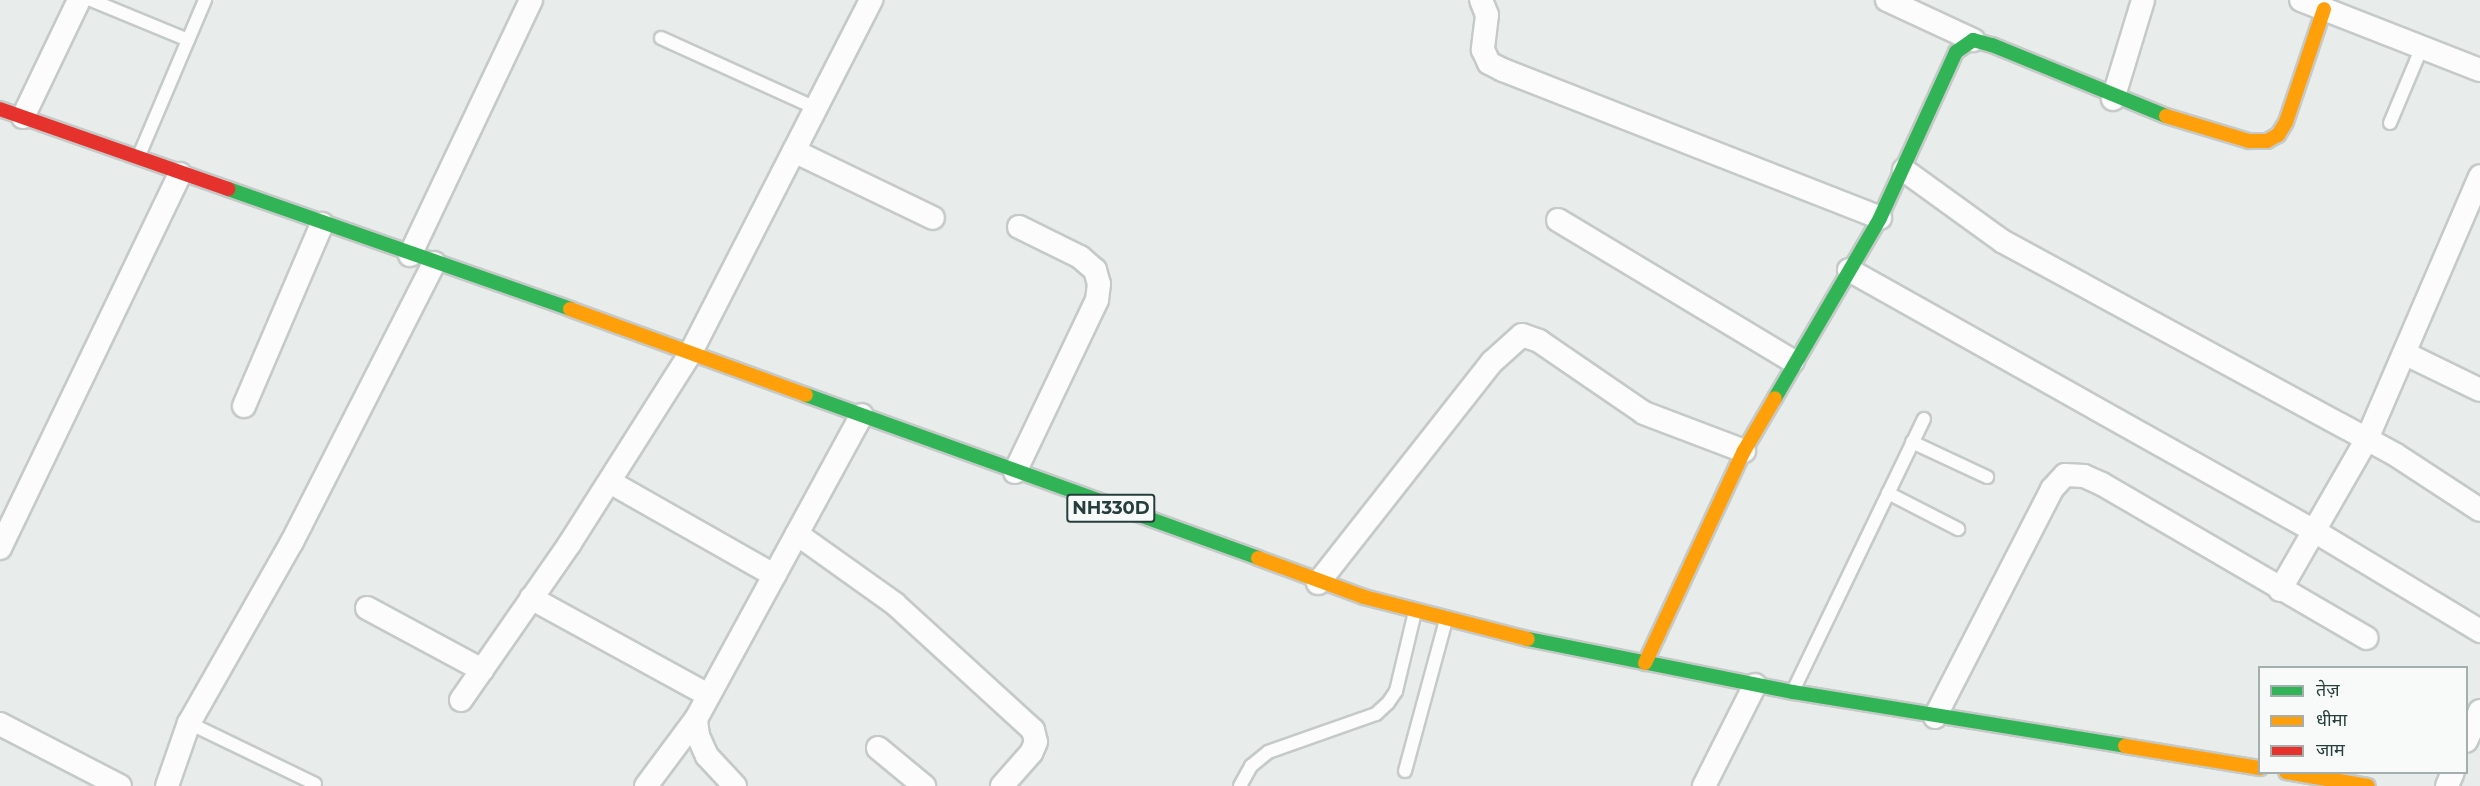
<!DOCTYPE html>
<meta charset="utf-8">
<style>
body{margin:0}
#map{position:relative;width:2480px;height:786px;overflow:hidden;background:#e8edeb;font-family:Montserrat,"Noto Sans Devanagari",sans-serif}
div>[style]{position:absolute}
.roads{filter:drop-shadow(2px 0 #c5cac8) drop-shadow(-2px 0 #c5cac8) drop-shadow(0 2px #c5cac8) drop-shadow(0 -2px #c5cac8)}
.lane>*{height:12px;margin:-6px;padding:0 6px;transform-origin:6px;border-radius:6px;background:#fcfcfc}
.street>*{height:22px;margin:-11px;padding:0 11px;transform-origin:11px;border-radius:11px;background:#fcfcfc}
.fast>*{height:14px;margin:-7px;padding:0 7px;transform-origin:7px;border-radius:7px;background:#30b455}
.slow>*{height:14px;margin:-7px;padding:0 7px;transform-origin:7px;border-radius:7px;background:#ff9f0a}
.jam>*{height:14px;margin:-7px;padding:0 7px;transform-origin:7px;border-radius:7px;background:#e5322d}
span{translate:-50% -50%;white-space:nowrap;text-align:center;line-height:1.15;-webkit-text-stroke:4.5px #f7faf9;paint-order:stroke}
.shield-label span{padding:2px 4px;background:#f7faf9;border:2px solid;border-radius:4px;-webkit-text-stroke-width:0}
.shield-label{font-size:18px;color:#273f3c;font-weight:700}
.legend{position:absolute;left:2258px;top:666px;width:210px;height:108px;box-sizing:border-box;background:#f7faf9;border:2px solid #a4afad;margin:0;padding:8px 10px;list-style:none;font-size:18px;color:#273f3c}
.legend li{display:flex;align-items:center;gap:12px;height:30px}
.legend b{width:30px;border:2px solid #a4afad}
</style>
<div id="map">
<div class="roads">
<div class="lane">
<div style="left:91px;top:0;width:105px;rotate:22.4deg"></div>
<div style="left:661px;top:38px;width:169px;rotate:24.4deg"></div>
<div style="left:2390px;top:123px;width:82px;rotate:-67.2deg"></div>
<div style="left:138px;top:158px;width:172px;rotate:-67deg"></div>
<div style="left:1912px;top:442px;width:83px;rotate:25deg"></div>
<div style="left:1888px;top:493px;width:79px;rotate:27.2deg"></div>
<div style="left:1793px;top:691px;width:302px;rotate:-64.3deg"></div>
<div style="left:189px;top:723px;width:140px;rotate:25.8deg"></div>
<div style="left:1405px;top:771px;width:156px;rotate:-74.8deg"></div>
<div style="left:1240px;top:786px;width:23px;rotate:-61deg"></div>
<div style="left:1251px;top:766px;width:22px;rotate:-39deg"></div>
<div style="left:1268px;top:752px;width:114px;rotate:-19.4deg"></div>
<div style="left:1376px;top:714px;width:16px;rotate:-43deg"></div>
<div style="left:1388px;top:703px;width:14px;rotate:-56deg"></div>
<div style="left:1396px;top:691px;width:81px;rotate:-76.5deg"></div>
</div>
<div class="street">
<div style="left:1481px;top:0;width:16px;rotate:68deg"></div>
<div style="left:1487px;top:15px;width:35px;rotate:97deg"></div>
<div style="left:1483px;top:50px;width:14px;rotate:65deg"></div>
<div style="left:1489px;top:63px;width:16px;rotate:27deg"></div>
<div style="left:1503px;top:70px;width:405px;rotate:21.4deg"></div>
<div style="left:1887px;top:0;width:95px;rotate:24.9deg"></div>
<div style="left:2301px;top:0;width:192px;rotate:21.4deg"></div>
<div style="left:2113px;top:99px;width:103px;rotate:-73.1deg"></div>
<div style="left:23px;top:117px;width:130px;rotate:-64.4deg"></div>
<div style="left:794px;top:151px;width:154px;rotate:25.7deg"></div>
<div style="left:1904px;top:170px;width:121px;rotate:35.9deg"></div>
<div style="left:2002px;top:241px;width:448px;rotate:28.5deg"></div>
<div style="left:2396px;top:455px;width:100px;rotate:33.2deg"></div>
<div style="left:1558px;top:220px;width:274px;rotate:31deg"></div>
<div style="left:410px;top:255px;width:282px;rotate:-64.6deg"></div>
<div style="left:1849px;top:270px;width:535px;rotate:29.29deg"></div>
<div style="left:2316px;top:532px;width:192px;rotate:31.1deg"></div>
<div style="left:2406px;top:354px;width:82px;rotate:25.9deg"></div>
<div style="left:244px;top:406px;width:198px;rotate:-66.8deg"></div>
<div style="left:1015px;top:472px;width:191px;rotate:-64.5deg"></div>
<div style="left:1097px;top:300px;width:16px;rotate:-83deg"></div>
<div style="left:1099px;top:284px;width:15px;rotate:-106deg"></div>
<div style="left:1095px;top:270px;width:20px;rotate:-139deg"></div>
<div style="left:1080px;top:257px;width:68px;rotate:-153.8deg"></div>
<div style="left:610px;top:482px;width:189px;rotate:29.6deg"></div>
<div style="left:797px;top:534px;width:120px;rotate:35.5deg"></div>
<div style="left:895px;top:604px;width:187px;rotate:42.4deg"></div>
<div style="left:1033px;top:730px;width:12px;rotate:76deg"></div>
<div style="left:1036px;top:742px;width:12px;rotate:114deg"></div>
<div style="left:1031px;top:753px;width:44px;rotate:131.3deg"></div>
<div style="left:0;top:548px;width:415px;rotate:-64.3deg"></div>
<div style="left:1318px;top:583px;width:281px;rotate:-51.8deg"></div>
<div style="left:1492px;top:362px;width:40px;rotate:-42deg"></div>
<div style="left:1522px;top:335px;width:18px;rotate:19deg"></div>
<div style="left:1539px;top:341px;width:127px;rotate:34.4deg"></div>
<div style="left:1644px;top:413px;width:107px;rotate:20.8deg"></div>
<div style="left:2280px;top:590px;width:174px;rotate:-60.1deg"></div>
<div style="left:2367px;top:439px;width:286px;rotate:-66.7deg"></div>
<div style="left:531px;top:598px;width:200px;rotate:28.7deg"></div>
<div style="left:367px;top:608px;width:131px;rotate:28.3deg"></div>
<div style="left:461px;top:700px;width:191px;rotate:-55.2deg"></div>
<div style="left:570px;top:543px;width:224px;rotate:-57.6deg"></div>
<div style="left:690px;top:354px;width:398px;rotate:-62.9deg"></div>
<div style="left:1935px;top:717px;width:256px;rotate:-62.8deg"></div>
<div style="left:2052px;top:489px;width:19px;rotate:-47deg"></div>
<div style="left:2065px;top:475px;width:19px;rotate:3deg"></div>
<div style="left:2084px;top:476px;width:20px;rotate:24deg"></div>
<div style="left:2102px;top:484px;width:306px;rotate:30.2deg"></div>
<div style="left:0;top:724px;width:135px;rotate:27.3deg"></div>
<div style="left:2466px;top:741px;width:33px;rotate:-65deg"></div>
<div style="left:878px;top:748px;width:60px;rotate:39.6deg"></div>
<div style="left:167px;top:786px;width:67px;rotate:-70.8deg"></div>
<div style="left:189px;top:723px;width:208px;rotate:-60.4deg"></div>
<div style="left:292px;top:542px;width:313px;rotate:-63deg"></div>
<div style="left:646px;top:786px;width:84px;rotate:-53.3deg"></div>
<div style="left:735px;top:786px;width:41px;rotate:-133deg"></div>
<div style="left:707px;top:756px;width:22px;rotate:-114deg"></div>
<div style="left:698px;top:736px;width:17px;rotate:-97deg"></div>
<div style="left:696px;top:719px;width:346px;rotate:-61.4deg"></div>
<div style="left:1704px;top:786px;width:113px;rotate:-63.2deg"></div>
<div style="left:2447px;top:786px;width:15px;rotate:-67deg"></div>
</div>
<div class="fast">
<div style="left:228px;top:189px;width:362px;rotate:19.3deg"></div>
<div style="left:806px;top:395px;width:480px;rotate:19.8deg"></div>
<div style="left:1775px;top:398px;width:208px;rotate:-59.7deg"></div>
<div style="left:1880px;top:218px;width:183px;rotate:-65.4deg"></div>
<div style="left:1956px;top:52px;width:21px;rotate:-35deg"></div>
<div style="left:1973px;top:40px;width:20px;rotate:15deg"></div>
<div style="left:1992px;top:45px;width:188px;rotate:22.2deg"></div>
<div style="left:1528px;top:639px;width:270px;rotate:11.3deg"></div>
<div style="left:1793px;top:692px;width:336px;rotate:9.2deg"></div>
</div>
<div class="slow">
<div style="left:2166px;top:116px;width:87px;rotate:16.8deg"></div>
<div style="left:2249px;top:141px;width:18px"></div>
<div style="left:2267px;top:141px;width:13px;rotate:-29deg"></div>
<div style="left:2278px;top:135px;width:15px;rotate:-58deg"></div>
<div style="left:2286px;top:122px;width:119px;rotate:-71.4deg"></div>
<div style="left:570px;top:309px;width:251px;rotate:20deg"></div>
<div style="left:1258px;top:558px;width:113px;rotate:20.2deg"></div>
<div style="left:1364px;top:597px;width:169px;rotate:14.4deg"></div>
<div style="left:1645px;top:663px;width:234px;rotate:-65deg"></div>
<div style="left:1744px;top:451px;width:61px;rotate:-59.7deg"></div>
<div style="left:2125px;top:746px;width:137px;rotate:9.3deg"></div>
<div style="left:2286px;top:772px;width:83px;rotate:9.7deg"></div>
</div>
<div class="jam">
<div style="left:0;top:109px;width:242px;rotate:19.3deg"></div>
</div>
</div>
<div class="shield-label">
<span style="left:1111px;top:508px">NH330D</span>
</div>
<ul class="legend">
<li><b style="height:8px;background:#30b455"></b>तेज़</li>
<li><b style="height:8px;background:#ff9f0a"></b>धीमा</li>
<li><b style="height:8px;background:#e5322d"></b>जाम</li>
</ul>
</div>
